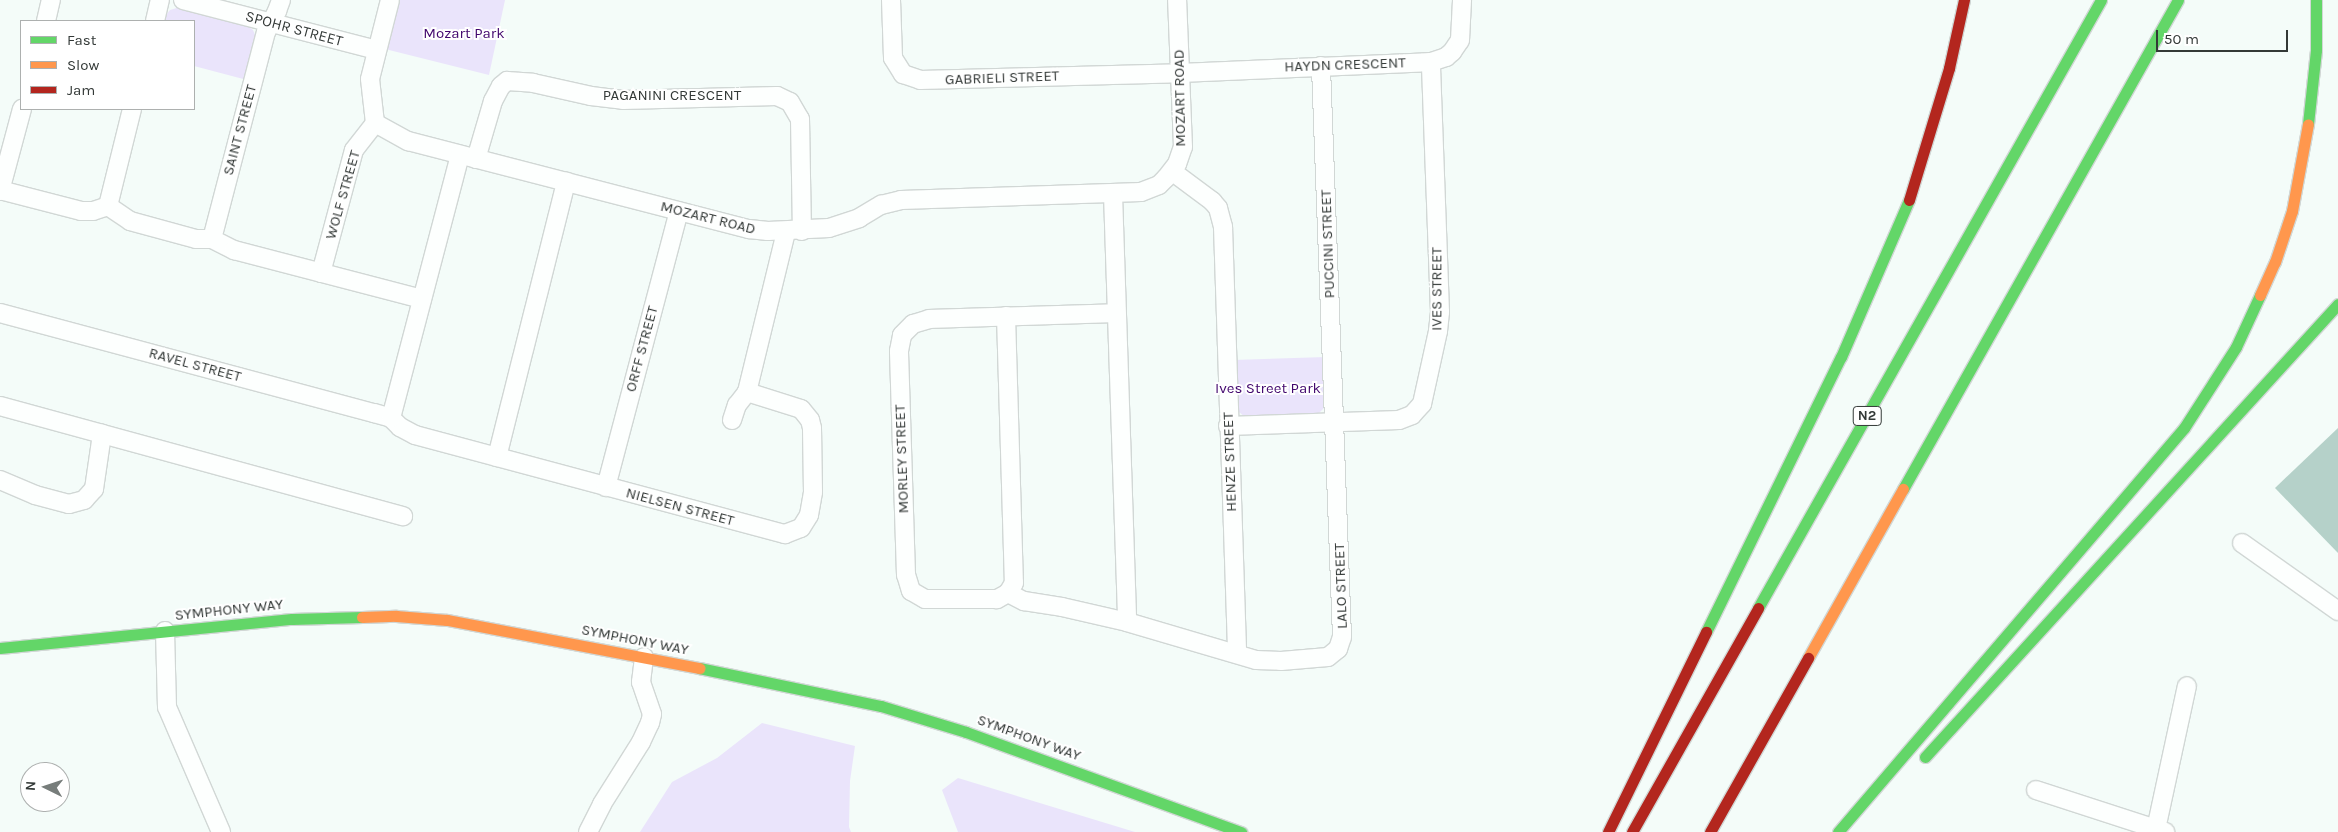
<!DOCTYPE html>
<style>
body{margin:0}
#map{position:relative;width:2338px;height:832px;overflow:hidden;background:#f4fcf9;font-family:Karla,sans-serif}
div>[style]{position:absolute}
.green>*{inset:0;background:#eae4fb}
.building>*{inset:0;background:#b5d1c9}
.roads{filter:drop-shadow(1px 0 #d1d7d5) drop-shadow(-1px 0 #d1d7d5) drop-shadow(0 1px #d1d7d5) drop-shadow(0 -1px #d1d7d5)}
.street>*{height:18px;margin:-9px;padding:0 9px;transform-origin:9px;border-radius:9px;background:#fdfffe}
.fast>*{height:11px;margin:-5.5px;padding:0 5.5px;transform-origin:5.5px;border-radius:5.5px;background:#63d668}
.slow>*{height:11px;margin:-5.5px;padding:0 5.5px;transform-origin:5.5px;border-radius:5.5px;background:#ff974d}
.jam>*{height:11px;margin:-5.5px;padding:0 5.5px;transform-origin:5.5px;border-radius:5.5px;background:#b3261e}
span{translate:-50% -50%;white-space:nowrap;text-align:center;line-height:1.15;-webkit-text-stroke:4px #fff;paint-order:stroke}
.shield-label span{padding:1px 4px;background:#fff;border:1px solid;border-radius:4px;-webkit-text-stroke-width:0}
.shield-label{font-size:14px;color:#333937;font-weight:700}
.street-label{font-size:15px;color:#333937}
.park-label{font-size:15px;color:#41066d}
.legend{position:absolute;left:20px;top:20px;width:175px;height:90px;box-sizing:border-box;background:#fff;border:1px solid #adb0af;margin:0;padding:6px 9px;list-style:none;font-size:15px;color:#333937}
.legend li{display:flex;align-items:center;gap:10px;height:25px}
.legend b{width:25px;border:1px solid #adb0af}
.north{position:absolute;left:20px;top:762px;width:50px;height:50px;box-sizing:border-box;background:#fff;border:1px solid #adb0af;border-radius:50%;rotate:274deg;font-size:14px;font-weight:700;line-height:20px;text-align:center;color:#333937}
.north::after{content:'';display:block;margin:auto;width:18px;height:22px;background:#777d7b;clip-path:polygon(50% 0,100% 100%,50% 72%,0 100%)}
.scale{position:absolute;left:2156px;top:30px;width:132px;height:22px;box-sizing:border-box;border:2px solid #333937;border-top:0;padding-left:6px;font-size:15px;line-height:18px;white-space:nowrap;color:#333937;-webkit-text-stroke:4px #fff;paint-order:stroke}
</style>
<div id="map">
<div class="green">
<div style="clip-path:polygon(398px 0,505px 0,489px 75px,385px 49px)"></div>
<div style="clip-path:polygon(180px 7px,243px 23px,253px 30px,256px 37px,247px 80px,194px 66px,194px 21px,161px 21px,170px 10px)"></div>
<div style="clip-path:polygon(1326px 357px,1325px 407px,1316px 416px,1246px 418px,1238px 411px,1235px 407px,1233px 360px)"></div>
<div style="clip-path:polygon(762px 723px,855px 746px,850px 781px,849px 827px,851px 832px,640px 832px,672px 782px,717px 758px)"></div>
<div style="clip-path:polygon(958px 778px,1135px 832px,958px 832px,942px 790px)"></div>
</div>
<div class="building">
<div style="clip-path:polygon(2338px 428px,2338px 553px,2275px 488px)"></div>
</div>
<div class="roads">
<div class="street">
<div style="left:183px;top:0;width:200px;rotate:14.5deg"></div>
<div style="left:891px;top:0;width:58px;rotate:88deg"></div>
<div style="left:893px;top:58px;width:19px;rotate:58deg"></div>
<div style="left:903px;top:74px;width:18px;rotate:19deg"></div>
<div style="left:920px;top:80px;width:260px;rotate:-1.5deg"></div>
<div style="left:1180px;top:73px;width:251px;rotate:-2.5deg"></div>
<div style="left:1431px;top:62px;width:16px;rotate:-18deg"></div>
<div style="left:1446px;top:57px;width:8px;rotate:-40deg"></div>
<div style="left:1452px;top:52px;width:14px;rotate:-56deg"></div>
<div style="left:1460px;top:40px;width:40px;rotate:-87.1deg"></div>
<div style="left:46px;top:21px;width:22px;rotate:-77deg"></div>
<div style="left:155px;top:21px;width:22px;rotate:-77deg"></div>
<div style="left:375px;top:123px;width:38px;rotate:29deg"></div>
<div style="left:408px;top:141px;width:352px;rotate:14.5deg"></div>
<div style="left:749px;top:229px;width:19px;rotate:6deg"></div>
<div style="left:768px;top:231px;width:61px;rotate:-2.8deg"></div>
<div style="left:829px;top:228px;width:32px;rotate:-18deg"></div>
<div style="left:859px;top:218px;width:26px;rotate:-31deg"></div>
<div style="left:881px;top:205px;width:21px;rotate:-14deg"></div>
<div style="left:901px;top:200px;width:240px;rotate:-1.9deg"></div>
<div style="left:1141px;top:192px;width:19px;rotate:-21deg"></div>
<div style="left:1159px;top:185px;width:10px;rotate:-45deg"></div>
<div style="left:1166px;top:178px;width:18px;rotate:-52deg"></div>
<div style="left:1177px;top:164px;width:18px;rotate:-71deg"></div>
<div style="left:1183px;top:147px;width:147px;rotate:-92.3deg"></div>
<div style="left:476px;top:159px;width:60px;rotate:-73.7deg"></div>
<div style="left:493px;top:101px;width:17px;rotate:-62deg"></div>
<div style="left:501px;top:86px;width:8px;rotate:-40deg"></div>
<div style="left:507px;top:81px;width:26px;rotate:4deg"></div>
<div style="left:533px;top:83px;width:59px;rotate:12.6deg"></div>
<div style="left:591px;top:96px;width:32px;rotate:7deg"></div>
<div style="left:623px;top:100px;width:154px;rotate:-1.5deg"></div>
<div style="left:777px;top:96px;width:14px;rotate:25deg"></div>
<div style="left:790px;top:102px;width:20px;rotate:60deg"></div>
<div style="left:800px;top:119px;width:112px;rotate:89deg"></div>
<div style="left:1173px;top:172px;width:49px;rotate:36.6deg"></div>
<div style="left:1212px;top:201px;width:9px;rotate:49deg"></div>
<div style="left:1218px;top:208px;width:20px;rotate:75deg"></div>
<div style="left:1223px;top:227px;width:427px;rotate:88.1deg"></div>
<div style="left:0;top:190px;width:84px;rotate:14.5deg"></div>
<div style="left:81px;top:211px;width:12px"></div>
<div style="left:93px;top:211px;width:16px;rotate:-18deg"></div>
<div style="left:108px;top:206px;width:100px;rotate:-76.1deg"></div>
<div style="left:0;top:191px;width:85px;rotate:-75deg"></div>
<div style="left:1113px;top:194px;width:428px;rotate:88.1deg"></div>
<div style="left:1127px;top:622px;width:134px;rotate:16.4deg"></div>
<div style="left:1256px;top:660px;width:25px;rotate:2deg"></div>
<div style="left:1281px;top:661px;width:47px;rotate:-4.9deg"></div>
<div style="left:1328px;top:657px;width:13px;rotate:-39deg"></div>
<div style="left:1338px;top:649px;width:13px;rotate:-72deg"></div>
<div style="left:1342px;top:637px;width:571px;rotate:-92.11deg"></div>
<div style="left:108px;top:206px;width:27px;rotate:34deg"></div>
<div style="left:130px;top:221px;width:68px;rotate:15.3deg"></div>
<div style="left:196px;top:239px;width:16px"></div>
<div style="left:212px;top:239px;width:25px;rotate:27deg"></div>
<div style="left:234px;top:250px;width:194px;rotate:14.6deg"></div>
<div style="left:212px;top:239px;width:214px;rotate:-75.4deg"></div>
<div style="left:266px;top:32px;width:24px;rotate:-62deg"></div>
<div style="left:277px;top:11px;width:12px;rotate:-70deg"></div>
<div style="left:321px;top:273px;width:127px;rotate:-75deg"></div>
<div style="left:354px;top:150px;width:34px;rotate:-52deg"></div>
<div style="left:375px;top:123px;width:44px;rotate:-96.5deg"></div>
<div style="left:370px;top:79px;width:81px;rotate:-75.8deg"></div>
<div style="left:0;top:313px;width:387px;rotate:15deg"></div>
<div style="left:374px;top:413px;width:18px;rotate:16deg"></div>
<div style="left:391px;top:418px;width:13px;rotate:45deg"></div>
<div style="left:400px;top:427px;width:17px;rotate:28deg"></div>
<div style="left:415px;top:435px;width:383px;rotate:15deg"></div>
<div style="left:785px;top:534px;width:17px;rotate:-21deg"></div>
<div style="left:801px;top:528px;width:15px;rotate:-58deg"></div>
<div style="left:809px;top:515px;width:23px;rotate:-80deg"></div>
<div style="left:813px;top:492px;width:64px;rotate:-90.9deg"></div>
<div style="left:812px;top:428px;width:8px;rotate:-104deg"></div>
<div style="left:810px;top:420px;width:14px;rotate:-129deg"></div>
<div style="left:801px;top:409px;width:57px;rotate:-162.5deg"></div>
<div style="left:747px;top:392px;width:165px;rotate:-76.3deg"></div>
<div style="left:1006px;top:316px;width:267px;rotate:88.3deg"></div>
<div style="left:1014px;top:583px;width:12px;rotate:121deg"></div>
<div style="left:1008px;top:593px;width:13px;rotate:151deg"></div>
<div style="left:997px;top:599px;width:72px;rotate:180deg"></div>
<div style="left:925px;top:599px;width:16px;rotate:-150deg"></div>
<div style="left:911px;top:591px;width:17px;rotate:-107deg"></div>
<div style="left:906px;top:575px;width:224px;rotate:-91.8deg"></div>
<div style="left:899px;top:351px;width:16px;rotate:-79deg"></div>
<div style="left:902px;top:335px;width:16px;rotate:-45deg"></div>
<div style="left:913px;top:324px;width:17px;rotate:-17deg"></div>
<div style="left:929px;top:319px;width:186px;rotate:-1.8deg"></div>
<div style="left:0;top:406px;width:418px;rotate:15.3deg"></div>
<div style="left:391px;top:418px;width:272px;rotate:-75.3deg"></div>
<div style="left:732px;top:420px;width:16px;rotate:-72deg"></div>
<div style="left:737px;top:405px;width:16px;rotate:-52deg"></div>
<div style="left:1228px;top:426px;width:171px;rotate:-2deg"></div>
<div style="left:1399px;top:420px;width:14px;rotate:-21deg"></div>
<div style="left:1412px;top:415px;width:15px;rotate:-48deg"></div>
<div style="left:1422px;top:404px;width:75px;rotate:-77.6deg"></div>
<div style="left:1438px;top:331px;width:19px;rotate:-84deg"></div>
<div style="left:1440px;top:312px;width:250px;rotate:-92.1deg"></div>
<div style="left:497px;top:457px;width:284px;rotate:-75.9deg"></div>
<div style="left:0;top:480px;width:38px;rotate:23deg"></div>
<div style="left:35px;top:495px;width:35px;rotate:15deg"></div>
<div style="left:69px;top:504px;width:16px;rotate:-15deg"></div>
<div style="left:84px;top:500px;width:15px;rotate:-48deg"></div>
<div style="left:94px;top:489px;width:56px;rotate:-81.7deg"></div>
<div style="left:606px;top:487px;width:285px;rotate:-75.2deg"></div>
<div style="left:2242px;top:543px;width:118px;rotate:35.3deg"></div>
<div style="left:1008px;top:593px;width:18px;rotate:27deg"></div>
<div style="left:1024px;top:601px;width:38px;rotate:9deg"></div>
<div style="left:1062px;top:607px;width:67px;rotate:13deg"></div>
<div style="left:165px;top:631px;width:76px;rotate:88.5deg"></div>
<div style="left:167px;top:707px;width:136px;rotate:66.6deg"></div>
<div style="left:2036px;top:790px;width:136px;rotate:18deg"></div>
<div style="left:2156px;top:829px;width:146px;rotate:-77.8deg"></div>
<div style="left:588px;top:832px;width:31px;rotate:-63deg"></div>
<div style="left:602px;top:804px;width:73px;rotate:-57.8deg"></div>
<div style="left:641px;top:742px;width:21px;rotate:-65deg"></div>
<div style="left:650px;top:723px;width:9px;rotate:-77deg"></div>
<div style="left:652px;top:714px;width:34px;rotate:-109deg"></div>
<div style="left:641px;top:682px;width:25px;rotate:-83deg"></div>
</div>
<div class="fast">
<div style="left:2308px;top:124px;width:74px;rotate:-83.8deg"></div>
<div style="left:2316px;top:50px;width:50px;rotate:-90deg"></div>
<div style="left:1903px;top:489px;width:561px;rotate:-60.65deg"></div>
<div style="left:1758px;top:608px;width:698px;rotate:-60.57deg"></div>
<div style="left:1706px;top:632px;width:306px;rotate:-63.9deg"></div>
<div style="left:1841px;top:357px;width:171px;rotate:-66.6deg"></div>
<div style="left:0;top:648px;width:293px;rotate:-5.7deg"></div>
<div style="left:292px;top:619px;width:70px;rotate:-1.6deg"></div>
<div style="left:699px;top:668px;width:186px;rotate:11.8deg"></div>
<div style="left:881px;top:706px;width:89px;rotate:17deg"></div>
<div style="left:966px;top:732px;width:293px;rotate:20deg"></div>
<div style="left:1925px;top:757px;width:613px;rotate:-47.64deg"></div>
<div style="left:1838px;top:832px;width:532px;rotate:-49.42deg"></div>
<div style="left:2184px;top:428px;width:96px;rotate:-57.3deg"></div>
<div style="left:2236px;top:347px;width:57px;rotate:-65.2deg"></div>
</div>
<div class="slow">
<div style="left:2260px;top:295px;width:36px;rotate:-66deg"></div>
<div style="left:2275px;top:262px;width:54px;rotate:-71.6deg"></div>
<div style="left:2292px;top:211px;width:88px;rotate:-79.6deg"></div>
<div style="left:362px;top:617px;width:34px;rotate:-2deg"></div>
<div style="left:396px;top:616px;width:51px;rotate:4.5deg"></div>
<div style="left:447px;top:620px;width:257px;rotate:10.8deg"></div>
<div style="left:1808px;top:658px;width:194px;rotate:-60.7deg"></div>
</div>
<div class="jam">
<div style="left:1909px;top:200px;width:138px;rotate:-73.1deg"></div>
<div style="left:1949px;top:68px;width:70px;rotate:-77.6deg"></div>
<div style="left:1608px;top:832px;width:223px;rotate:-63.9deg"></div>
<div style="left:1632px;top:832px;width:257px;rotate:-60.6deg"></div>
<div style="left:1710px;top:832px;width:200px;rotate:-60.6deg"></div>
</div>
</div>
<div class="shield-label">
<span style="left:1867px;top:416px">N2</span>
</div>
<div class="street-label">
<span style="left:294px;top:29px;rotate:15deg">SPOHR STREET</span>
<span style="left:1345px;top:65px;rotate:-2deg">HAYDN CRESCENT</span>
<span style="left:1002px;top:78px;rotate:-2deg">GABRIELI STREET</span>
<span style="left:672px;top:96px">PAGANINI CRESCENT</span>
<span style="left:1180px;top:98px;rotate:-91deg">MOZART ROAD</span>
<span style="left:240px;top:130px;rotate:-75deg">SAINT STREET</span>
<span style="left:343px;top:195px;rotate:-74deg">WOLF STREET</span>
<span style="left:708px;top:218px;rotate:14deg">MOZART ROAD</span>
<span style="left:1328px;top:244px;rotate:-92deg">PUCCINI STREET</span>
<span style="left:1437px;top:289px;rotate:-90deg">IVES STREET</span>
<span style="left:642px;top:349px;rotate:-75deg">ORFF STREET</span>
<span style="left:195px;top:365px;rotate:15deg">RAVEL STREET</span>
<span style="left:902px;top:459px;rotate:-92deg">MORLEY STREET</span>
<span style="left:1230px;top:462px;rotate:-92deg">HENZE STREET</span>
<span style="left:680px;top:507px;rotate:15deg">NIELSEN STREET</span>
<span style="left:1341px;top:586px;rotate:-92deg">LALO STREET</span>
<span style="left:229px;top:610px;rotate:-6deg">SYMPHONY WAY</span>
<span style="left:635px;top:640px;rotate:11deg">SYMPHONY WAY</span>
<span style="left:1029px;top:738px;rotate:20deg">SYMPHONY WAY</span>
</div>
<div class="park-label">
<span style="left:464px;top:34px">Mozart Park</span>
<span style="left:1268px;top:389px">Ives Street Park</span>
</div>
<ul class="legend">
<li><b style="height:6px;background:#63d668"></b>Fast</li>
<li><b style="height:6px;background:#ff974d"></b>Slow</li>
<li><b style="height:6px;background:#b3261e"></b>Jam</li>
</ul>
<div class="north">N</div>
<div class="scale">50 m</div>
</div>
